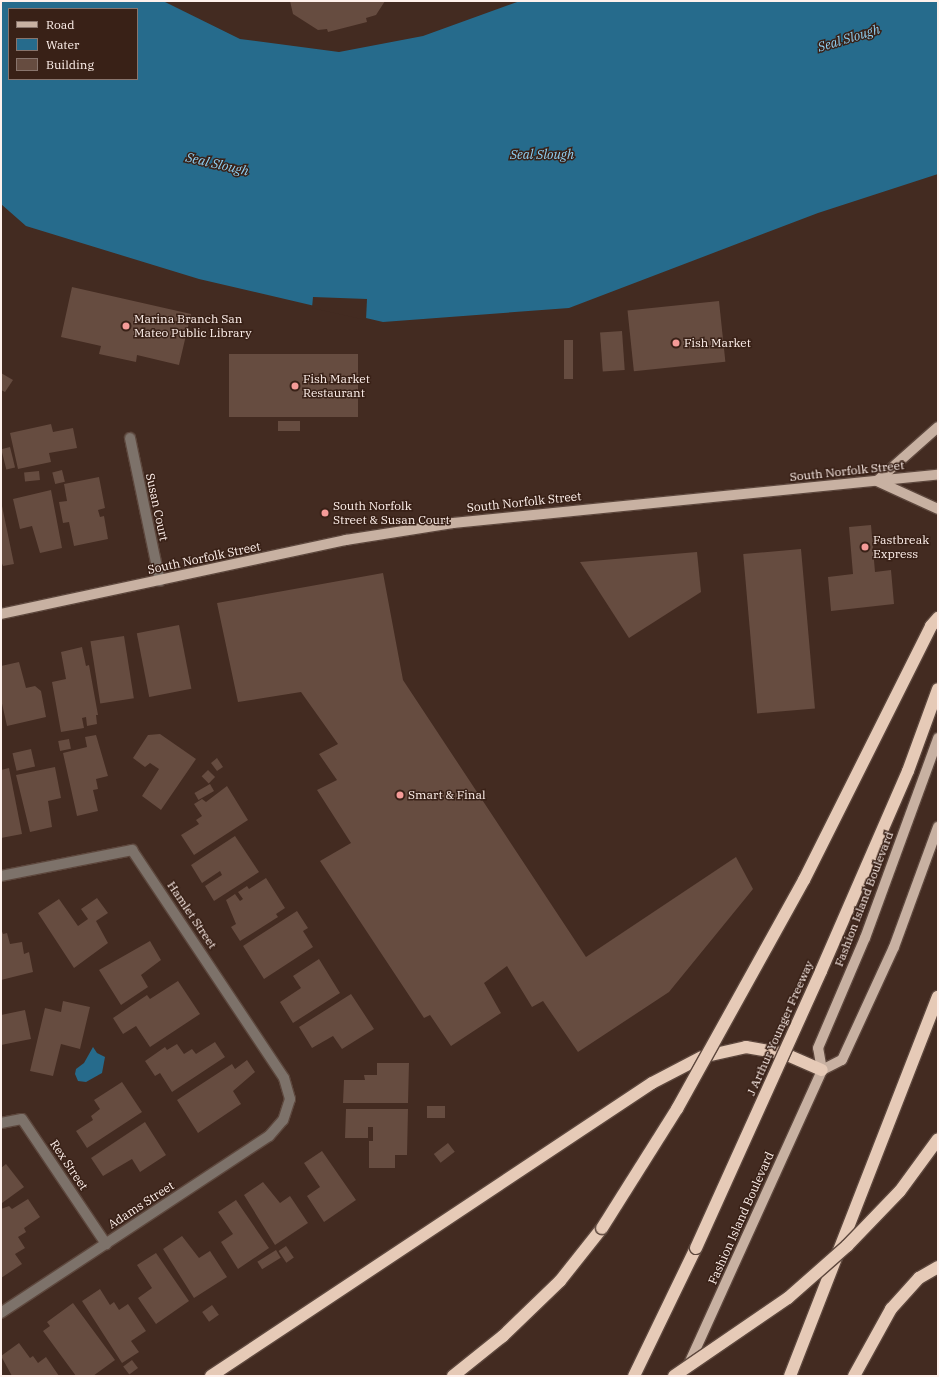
<!DOCTYPE html>
<style>
body{margin:0}
#map{position:relative;width:939px;height:1377px;overflow:hidden;background:#432b21;font-family:"IBM Plex Serif",serif}
div>[style]{position:absolute}
.water>*{inset:0;background:#266b8c}
.pier>*{inset:0;background:#432b21}
.building>*{inset:0;background:#664c40;transform-origin:0 0}
.roads{filter:drop-shadow(1px 0 #5d473d) drop-shadow(-1px 0 #5d473d) drop-shadow(0 1px #5d473d) drop-shadow(0 -1px #5d473d)}
.minor>*{height:10px;margin:-5px;padding:0 5px;transform-origin:5px;border-radius:5px;background:#7d726a}
.major>*{height:10px;margin:-5px;padding:0 5px;transform-origin:5px;border-radius:5px;background:#c8b1a2}
.highway>*{height:12px;margin:-6px;padding:0 6px;transform-origin:6px;border-radius:6px;background:#e6cab7}
.bridges{filter:drop-shadow(1px 0 #5d473d) drop-shadow(-1px 0 #5d473d) drop-shadow(0 1px #5d473d) drop-shadow(0 -1px #5d473d)}
.highway-bridge>*{height:12px;margin:-6px;padding:0 6px;transform-origin:6px;border-radius:6px;background:#e6cab7}
.dots>*{width:11px;height:11px;translate:-50% -50%;box-sizing:border-box;border:2px solid #392117;border-radius:50%}
span{translate:-50% -50%;white-space:nowrap;text-align:center;line-height:1.15;-webkit-text-stroke:3px #392117;paint-order:stroke}
.poi-label{font-size:12px;color:#fff1ec}
.left{translate:0 -50%;text-align:left}
.street-label{font-size:12px;color:#fff1ec}
.water-label{font-size:13px;color:#8fd0f3;font-style:italic}
.frame{position:absolute;inset:0;border:2px solid #fff1ec;pointer-events:none}
.legend{position:absolute;left:8px;top:8px;width:130px;height:72px;box-sizing:border-box;background:#392117;border:1px solid #88746c;margin:0;padding:5px 7px;list-style:none;font-size:12px;color:#fff1ec}
.legend li{display:flex;align-items:center;gap:8px;height:20px}
.legend b{width:20px;border:1px solid #88746c}
</style>
<div id="map">
<div class="water">
<div style="clip-path:polygon(evenodd,1px 1px,163px 1px,240px 39px,339px 52px,423px 36px,520px 1px,938px 1px,938px 174px,818px 213px,569px 308px,383px 322px,199px 279px,26px 226px,1px 204px,1px 1px,9px 9px,137px 9px,137px 79px,9px 79px,9px 9px)"></div>
<div style="clip-path:polygon(93px 1047px,97px 1053px,105px 1057px,102px 1073px,86px 1082px,78px 1081px,75px 1074px,76px 1069px,84px 1063px)"></div>
</div>
<div class="pier">
<div style="clip-path:polygon(313px 297px,367px 299px,366px 320px,312px 308px)"></div>
</div>
<div class="building">
<div style="clip-path:polygon(290px 1px,385px 1px,376px 15px,366px 18px,367px 22px,328px 32px,327px 29px,318px 30px,293px 14px)"></div>
<div style="clip-path:polygon(72px 287px,191px 314px,179px 365px,137px 355px,136px 362px,99px 354px,101px 346px,61px 337px)"></div>
<div style="left:719px;top:301px;width:61px;height:92px;rotate:84deg"></div>
<div style="left:622px;top:331px;width:39px;height:22px;rotate:86deg"></div>
<div style="left:564px;top:340px;width:9px;height:39px"></div>
<div style="left:229px;top:354px;width:129px;height:63px"></div>
<div style="clip-path:polygon(1px 373px,13px 380px,5px 392px,1px 390px)"></div>
<div style="left:278px;top:421px;width:22px;height:10px"></div>
<div style="clip-path:polygon(51px 424px,53px 432px,73px 428px,77px 448px,49px 453px,51px 462px,18px 469px,10px 433px)"></div>
<div style="left:10px;top:447px;width:21px;height:9px;rotate:76deg"></div>
<div style="left:62px;top:470px;width:12px;height:10px;rotate:76deg"></div>
<div style="left:39px;top:471px;width:9px;height:15px;rotate:84deg"></div>
<div style="clip-path:polygon(99px 477px,105px 508px,98px 510px,100px 517px,104px 516px,108px 539px,74px 546px,69px 522px,63px 523px,59px 502px,67px 501px,64px 484px)"></div>
<div style="clip-path:polygon(51px 490px,62px 548px,40px 553px,32px 526px,20px 529px,13px 499px)"></div>
<div style="clip-path:polygon(2px 506px,14px 564px,3px 566px,1px 561px)"></div>
<div style="clip-path:polygon(871px 525px,875px 572px,891px 570px,894px 604px,831px 611px,828px 577px,853px 574px,849px 527px)"></div>
<div style="left:801px;top:549px;width:160px;height:58px;rotate:85deg"></div>
<div style="clip-path:polygon(697px 552px,701px 592px,629px 638px,580px 562px)"></div>
<div style="clip-path:polygon(383px 573px,403px 680px,586px 957px,736px 857px,753px 889px,669px 992px,578px 1052px,543px 1001px,532px 1007px,507px 966px,484px 983px,501px 1013px,451px 1046px,430px 1015px,424px 1018px,320px 861px,351px 843px,317px 790px,337px 780px,319px 754px,338px 744px,301px 692px,238px 702px,217px 603px)"></div>
<div style="left:179px;top:625px;width:65px;height:43px;rotate:79deg"></div>
<div style="left:124px;top:636px;width:63px;height:34px;rotate:81deg"></div>
<div style="clip-path:polygon(82px 647px,86px 666px,89px 665px,98px 715px,96px 715px,97px 724px,87px 726px,86px 717px,82px 718px,84px 728px,61px 732px,52px 682px,66px 679px,61px 652px)"></div>
<div style="clip-path:polygon(19px 662px,26px 688px,35px 686px,41px 691px,46px 717px,7px 726px,1px 699px,1px 666px)"></div>
<div style="clip-path:polygon(160px 734px,196px 759px,161px 810px,142px 796px,159px 769px,150px 763px,145px 767px,133px 758px,148px 735px)"></div>
<div style="clip-path:polygon(96px 735px,108px 776px,96px 779px,98px 789px,93px 790px,98px 811px,77px 816px,63px 753px,87px 747px,85px 737px)"></div>
<div style="left:69px;top:739px;width:10px;height:11px;rotate:79deg"></div>
<div style="left:31px;top:749px;width:18px;height:19px;rotate:77deg"></div>
<div style="clip-path:polygon(217px 758px,223px 767px,217px 771px,211px 763px)"></div>
<div style="clip-path:polygon(55px 767px,61px 798px,48px 801px,52px 827px,30px 832px,16px 775px)"></div>
<div style="clip-path:polygon(9px 768px,22px 834px,1px 838px,1px 770px)"></div>
<div style="left:208px;top:770px;width:10px;height:9px;rotate:45deg"></div>
<div style="left:210px;top:784px;width:8px;height:18px;rotate:60deg"></div>
<div style="clip-path:polygon(227px 786px,248px 820px,194px 855px,181px 835px,199px 824px,196px 820px,202px 816px,194px 804px,202px 799px,206px 802px)"></div>
<div style="clip-path:polygon(235px 836px,259px 872px,214px 901px,205px 886px,222px 875px,220px 871px,202px 883px,191px 865px)"></div>
<div style="clip-path:polygon(266px 878px,285px 908px,276px 914px,278px 917px,240px 941px,231px 927px,236px 924px,226px 900px,235px 894px,240px 901px,243px 899px,238px 892px,247px 886px,249px 889px)"></div>
<div style="clip-path:polygon(97px 898px,108px 913px,96px 921px,108px 943px,74px 968px,38px 913px,59px 899px,78px 926px,88px 919px,81px 909px)"></div>
<div style="clip-path:polygon(297px 911px,308px 928px,303px 931px,313px 947px,264px 979px,243px 946px)"></div>
<div style="clip-path:polygon(1px 929px,3px 934px,7px 933px,10px 944px,22px 942px,24px 954px,29px 952px,33px 972px,1px 980px)"></div>
<div style="clip-path:polygon(150px 941px,161px 960px,141px 975px,148px 987px,121px 1005px,99px 970px)"></div>
<div style="clip-path:polygon(319px 959px,340px 993px,293px 1023px,280px 1002px,301px 988px,293px 976px)"></div>
<div style="clip-path:polygon(178px 981px,200px 1014px,150px 1047px,136px 1026px,123px 1034px,113px 1018px,147px 995px,150px 999px)"></div>
<div style="clip-path:polygon(351px 994px,374px 1029px,342px 1049px,333px 1036px,312px 1048px,299px 1027px)"></div>
<div style="clip-path:polygon(63px 1001px,90px 1007px,80px 1049px,61px 1044px,53px 1076px,30px 1071px,45px 1008px,61px 1012px)"></div>
<div style="clip-path:polygon(25px 1010px,31px 1039px,1px 1045px,1px 1015px)"></div>
<div style="clip-path:polygon(215px 1042px,225px 1057px,172px 1092px,160px 1073px,155px 1076px,145px 1061px,165px 1047px,167px 1050px,177px 1044px,184px 1054px,192px 1049px,196px 1054px)"></div>
<div style="clip-path:polygon(247px 1060px,255px 1072px,233px 1091px,241px 1104px,198px 1133px,177px 1100px,232px 1064px,235px 1069px)"></div>
<div style="clip-path:polygon(377px 1063px,409px 1063px,408px 1103px,343px 1103px,344px 1080px,365px 1080px,364px 1075px,377px 1075px)"></div>
<div style="clip-path:polygon(122px 1082px,142px 1112px,87px 1148px,76px 1131px,93px 1120px,91px 1116px,100px 1109px,94px 1100px)"></div>
<div style="left:427px;top:1106px;width:18px;height:12px"></div>
<div style="clip-path:polygon(346px 1109px,408px 1109px,407px 1155px,395px 1155px,395px 1168px,369px 1168px,369px 1141px,373px 1141px,373px 1127px,368px 1127px,368px 1138px,345px 1138px)"></div>
<div style="clip-path:polygon(145px 1122px,166px 1155px,140px 1172px,132px 1159px,103px 1176px,91px 1158px)"></div>
<div style="left:448px;top:1143px;width:11px;height:18px;rotate:52deg"></div>
<div style="clip-path:polygon(322px 1151px,356px 1200px,324px 1222px,307px 1196px,320px 1187px,304px 1163px)"></div>
<div style="clip-path:polygon(6px 1164px,24px 1187px,2px 1203px,1px 1168px)"></div>
<div style="clip-path:polygon(263px 1182px,280px 1203px,290px 1196px,308px 1223px,275px 1245px,244px 1195px)"></div>
<div style="clip-path:polygon(28px 1199px,40px 1217px,24px 1228px,26px 1232px,18px 1237px,25px 1248px,15px 1254px,22px 1264px,1px 1278px,1px 1209px,9px 1206px,12px 1209px)"></div>
<div style="clip-path:polygon(236px 1200px,269px 1248px,238px 1269px,221px 1242px,233px 1234px,218px 1212px)"></div>
<div style="clip-path:polygon(182px 1236px,199px 1258px,210px 1251px,227px 1277px,194px 1298px,163px 1249px)"></div>
<div style="left:286px;top:1246px;width:14px;height:9px;rotate:56deg"></div>
<div style="left:276px;top:1250px;width:9px;height:22px;rotate:58deg"></div>
<div style="clip-path:polygon(156px 1253px,189px 1301px,156px 1324px,138px 1298px,152px 1288px,137px 1265px)"></div>
<div style="clip-path:polygon(100px 1289px,110px 1305px,114px 1302px,119px 1310px,128px 1304px,146px 1331px,131px 1341px,139px 1352px,122px 1363px,82px 1301px)"></div>
<div style="clip-path:polygon(73px 1303px,115px 1360px,93px 1376px,76px 1376px,43px 1331px,50px 1326px,47px 1322px)"></div>
<div style="left:212px;top:1305px;width:12px;height:12px;rotate:55deg"></div>
<div style="clip-path:polygon(19px 1343px,30px 1358px,33px 1356px,38px 1363px,46px 1357px,59px 1376px,12px 1376px,1px 1356px)"></div>
<div style="left:132px;top:1360px;width:10px;height:11px;rotate:53deg"></div>
</div>
<div class="roads">
<div class="minor">
<div style="left:130px;top:438px;width:146px;rotate:78.2deg"></div>
<div style="left:1px;top:876px;width:134px;rotate:-11.2deg"></div>
<div style="left:132px;top:850px;width:274px;rotate:56.3deg"></div>
<div style="left:284px;top:1078px;width:22px;rotate:74deg"></div>
<div style="left:290px;top:1099px;width:22px;rotate:108deg"></div>
<div style="left:283px;top:1120px;width:21px;rotate:131deg"></div>
<div style="left:269px;top:1136px;width:321px;rotate:146.6deg"></div>
<div style="left:1px;top:1123px;width:21px;rotate:-11deg"></div>
<div style="left:22px;top:1119px;width:151px;rotate:56.1deg"></div>
</div>
<div class="major">
<div style="left:877px;top:481px;width:81px;rotate:-41.5deg"></div>
<div style="left:879px;top:482px;width:65px;rotate:24.6deg"></div>
<div style="left:1px;top:614px;width:353px;rotate:-12.1deg"></div>
<div style="left:346px;top:540px;width:108px;rotate:-9deg"></div>
<div style="left:453px;top:523px;width:487px;rotate:-5.7deg"></div>
<div style="left:822px;top:1070px;width:22px;rotate:-27deg"></div>
<div style="left:842px;top:1060px;width:124px;rotate:-65.3deg"></div>
<div style="left:894px;top:947px;width:128px;rotate:-69.9deg"></div>
<div style="left:687px;top:1368px;width:327px;rotate:-65.6deg"></div>
<div style="left:822px;top:1070px;width:22px;rotate:-100deg"></div>
<div style="left:818px;top:1048px;width:120px;rotate:-66.9deg"></div>
<div style="left:865px;top:938px;width:213px;rotate:-69.9deg"></div>
</div>
<div class="highway">
<div style="left:211px;top:1376px;width:529px;rotate:-33.6deg"></div>
<div style="left:652px;top:1083px;width:56px;rotate:-27.5deg"></div>
<div style="left:702px;top:1057px;width:45px;rotate:-12.8deg"></div>
<div style="left:746px;top:1047px;width:40px;rotate:10deg"></div>
<div style="left:785px;top:1054px;width:40px;rotate:23.4deg"></div>
<div style="left:453px;top:1376px;width:64px;rotate:-38.7deg"></div>
<div style="left:503px;top:1336px;width:79px;rotate:-44deg"></div>
<div style="left:560px;top:1281px;width:68px;rotate:-51.6deg"></div>
<div style="left:634px;top:1376px;width:142px;rotate:-64.2deg"></div>
<div style="left:790px;top:1376px;width:407px;rotate:-68.7deg"></div>
<div style="left:854px;top:1376px;width:77px;rotate:-61.1deg"></div>
<div style="left:891px;top:1309px;width:42px;rotate:-47.9deg"></div>
<div style="left:919px;top:1278px;width:22px;rotate:-30deg"></div>
</div>
</div>
<div class="bridges">
<div class="highway-bridge">
<div style="left:602px;top:1228px;width:141px;rotate:-57.8deg"></div>
<div style="left:677px;top:1109px;width:262px;rotate:-61deg"></div>
<div style="left:804px;top:880px;width:284px;rotate:-63.4deg"></div>
<div style="left:931px;top:626px;width:11px;rotate:-49deg"></div>
<div style="left:696px;top:1248px;width:304px;rotate:-65.7deg"></div>
<div style="left:821px;top:971px;width:218px;rotate:-66.5deg"></div>
<div style="left:908px;top:771px;width:87px;rotate:-69.9deg"></div>
<div style="left:674px;top:1376px;width:138px;rotate:-34.4deg"></div>
<div style="left:788px;top:1298px;width:79px;rotate:-41.4deg"></div>
<div style="left:847px;top:1246px;width:76px;rotate:-46.1deg"></div>
<div style="left:900px;top:1191px;width:64px;rotate:-53.8deg"></div>
</div>
</div>
<div class="dots">
<div style="left:126px;top:326px;background:#f59b98"></div>
<div style="left:676px;top:343px;background:#f59b98"></div>
<div style="left:295px;top:386px;background:#f59b98"></div>
<div style="left:325px;top:513px;background:#f59b98"></div>
<div style="left:865px;top:547px;background:#f59b98"></div>
<div style="left:400px;top:795px;background:#f59b98"></div>
</div>
<div class="poi-label">
<span class="left" style="left:134px;top:326px">Marina Branch San<br>Mateo Public Library</span>
<span class="left" style="left:684px;top:343px">Fish Market</span>
<span class="left" style="left:303px;top:386px">Fish Market<br>Restaurant</span>
<span class="left" style="left:333px;top:513px">South Norfolk<br>Street &amp; Susan Court</span>
<span class="left" style="left:873px;top:547px">Fastbreak<br>Express</span>
<span class="left" style="left:408px;top:795px">Smart &amp; Final</span>
</div>
<div class="street-label">
<span style="left:847px;top:471px;rotate:-6deg">South Norfolk Street</span>
<span style="left:524px;top:502px;rotate:-6deg">South Norfolk Street</span>
<span style="left:157px;top:507px;rotate:78deg">Susan Court</span>
<span style="left:204px;top:558px;rotate:-12deg">South Norfolk Street</span>
<span style="left:864px;top:899px;rotate:-69deg">Fashion Island Boulevard</span>
<span style="left:192px;top:915px;rotate:56deg">Hamlet Street</span>
<span style="left:780px;top:1028px;rotate:-66deg">J Arthur Younger Freeway</span>
<span style="left:69px;top:1165px;rotate:56deg">Rex Street</span>
<span style="left:141px;top:1205px;rotate:-33deg">Adams Street</span>
<span style="left:741px;top:1218px;rotate:-66deg">Fashion Island Boulevard</span>
</div>
<div class="water-label">
<span style="left:849px;top:39px;rotate:-17deg">Seal Slough</span>
<span style="left:542px;top:155px">Seal Slough</span>
<span style="left:217px;top:165px;rotate:13deg">Seal Slough</span>
</div>
<div class="frame"></div>
<ul class="legend">
<li><b style="height:5px;background:#c8b1a2"></b>Road</li>
<li><b style="height:11px;background:#266b8c"></b>Water</li>
<li><b style="height:11px;background:#664c40"></b>Building</li>
</ul>
</div>
